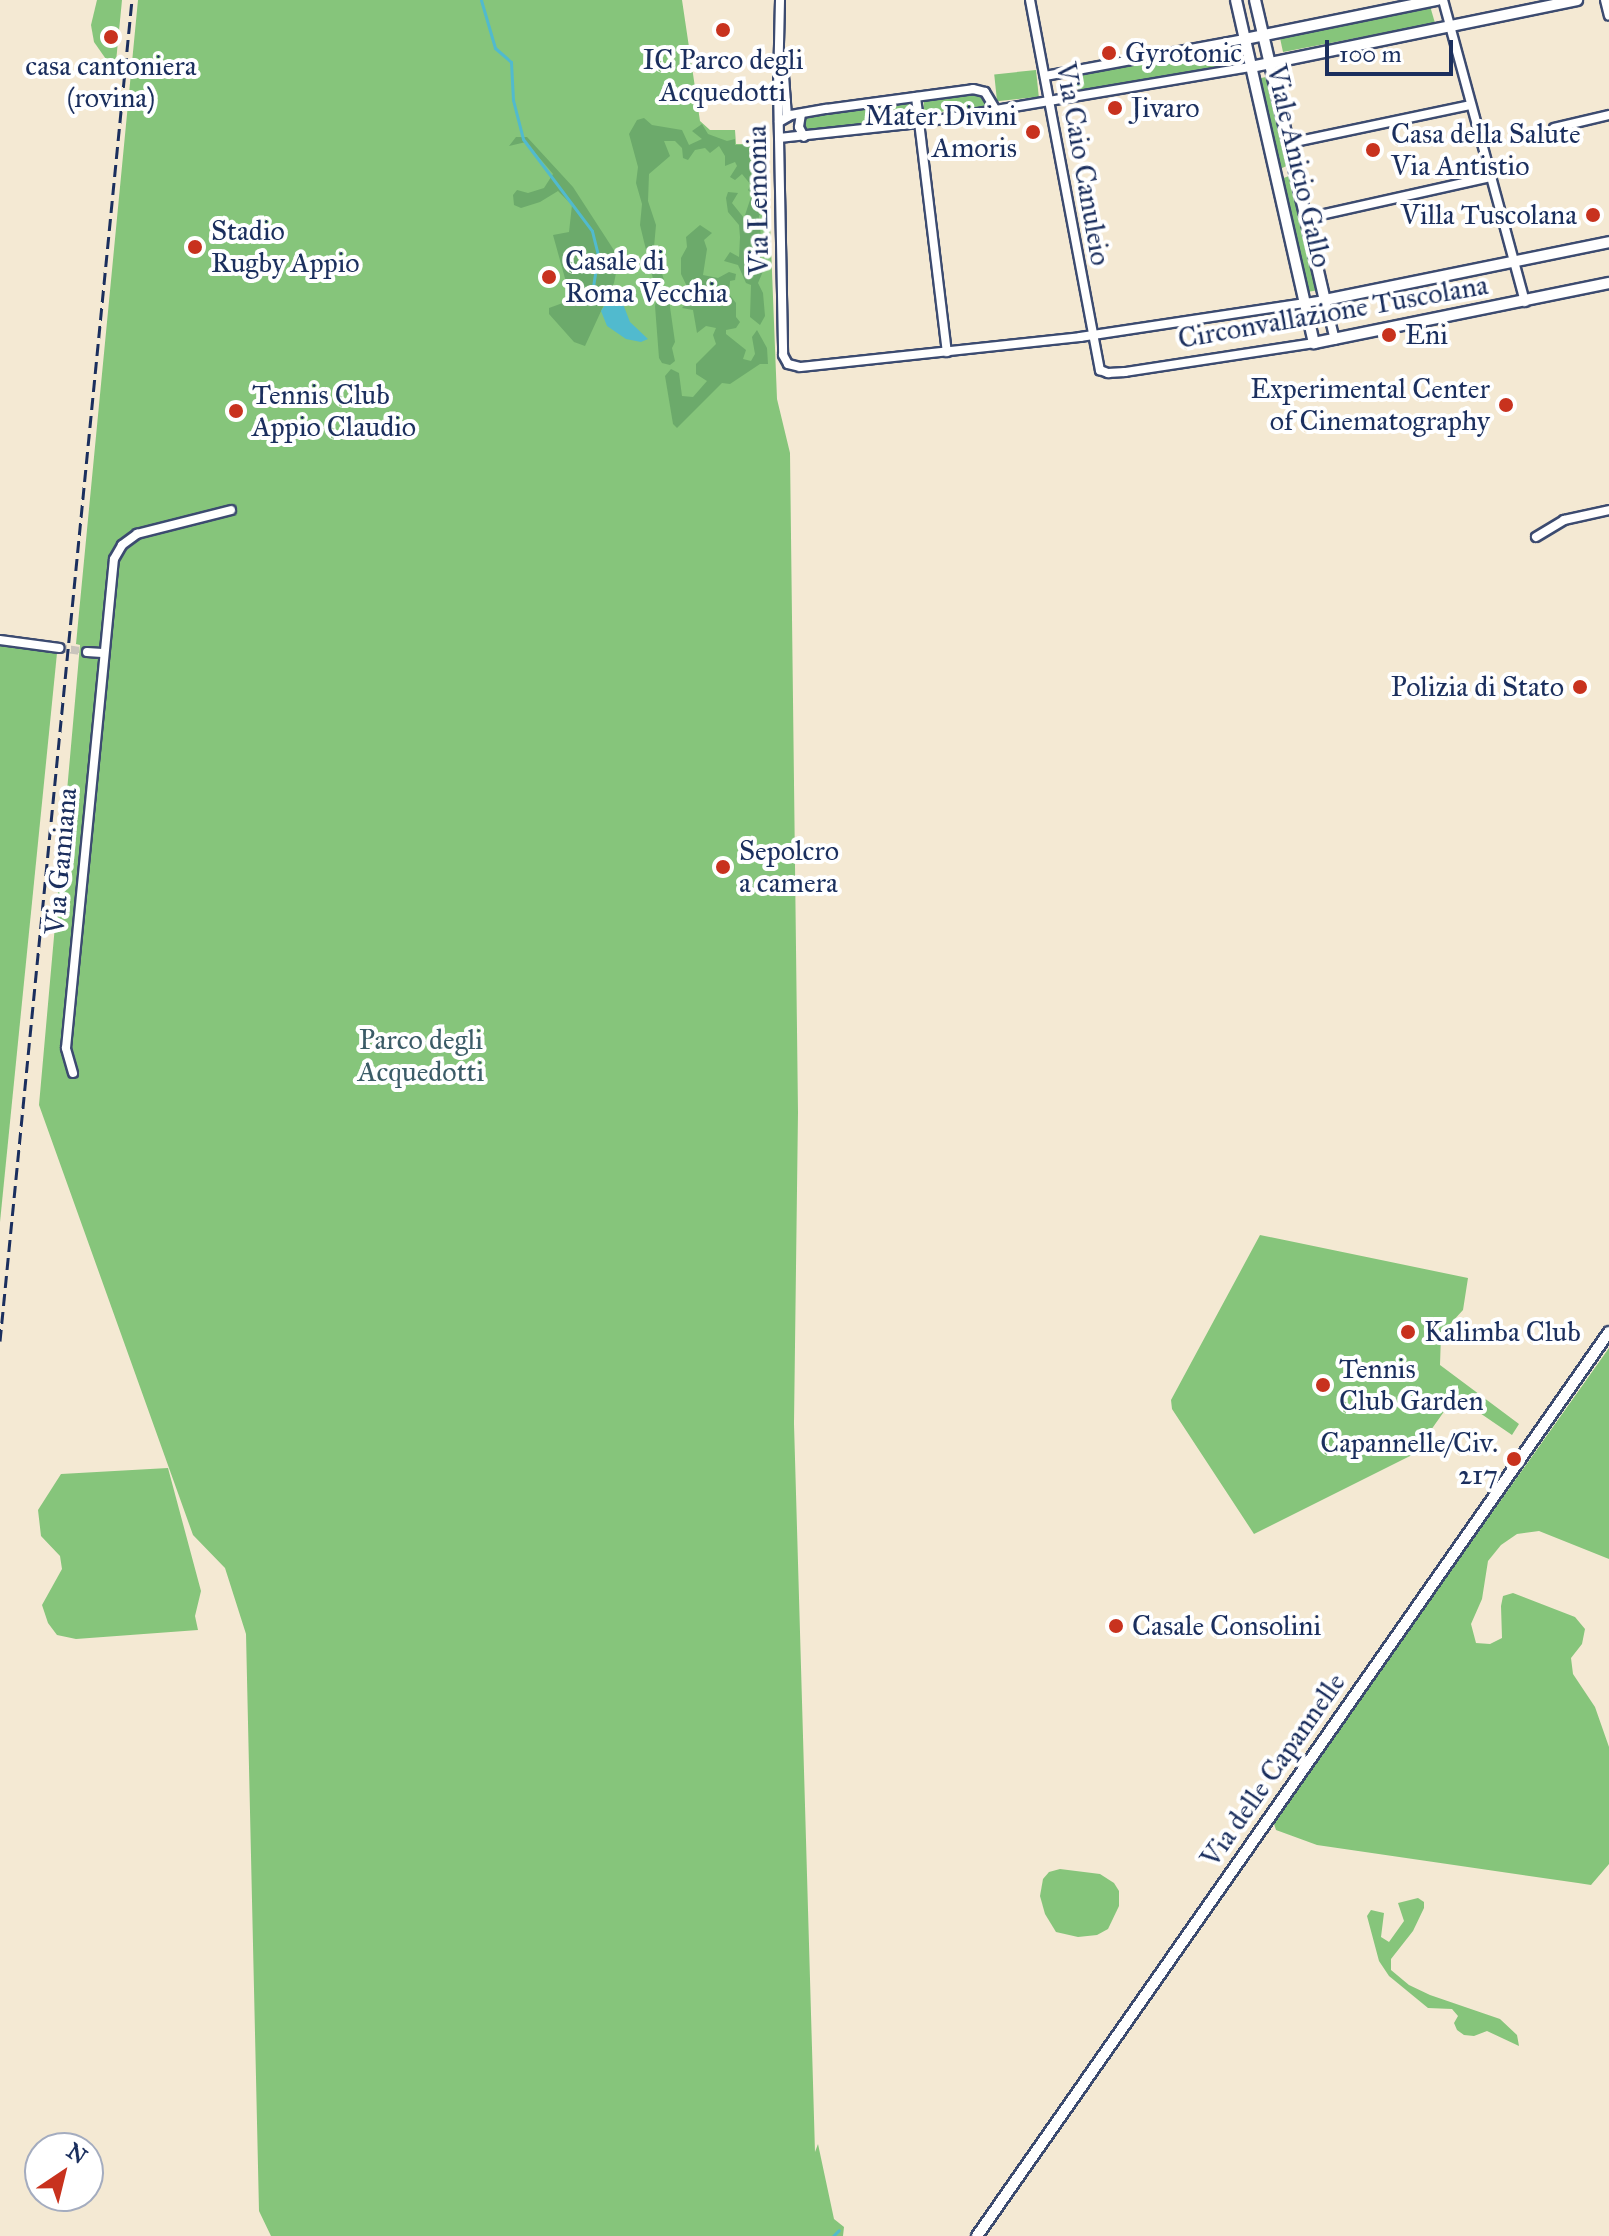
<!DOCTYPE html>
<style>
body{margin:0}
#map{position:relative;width:1609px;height:2236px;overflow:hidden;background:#f4e9d3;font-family:"IM FELL Great Primer",serif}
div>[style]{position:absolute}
.green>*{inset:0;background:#86c57b;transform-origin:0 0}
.forest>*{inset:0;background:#6caa6b}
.water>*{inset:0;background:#51bace}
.stream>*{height:3px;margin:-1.5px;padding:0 1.5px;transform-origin:1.5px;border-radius:1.5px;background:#51bace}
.minor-tunnel>*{height:8px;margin-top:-4px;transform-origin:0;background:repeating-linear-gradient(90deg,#c9c4bc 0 8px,transparent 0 12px)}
.roads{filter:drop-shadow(2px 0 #3c4b70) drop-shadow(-2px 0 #3c4b70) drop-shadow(0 2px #3c4b70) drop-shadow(0 -2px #3c4b70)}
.minor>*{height:8px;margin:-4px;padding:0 4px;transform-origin:4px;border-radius:4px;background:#fff}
.tertiary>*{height:10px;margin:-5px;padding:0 5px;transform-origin:5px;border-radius:5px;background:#fff}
.rail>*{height:3px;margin-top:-1.5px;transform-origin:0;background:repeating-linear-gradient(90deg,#1b2f5e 0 12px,transparent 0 18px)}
.dots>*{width:22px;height:22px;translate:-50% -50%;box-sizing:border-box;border:4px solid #fff;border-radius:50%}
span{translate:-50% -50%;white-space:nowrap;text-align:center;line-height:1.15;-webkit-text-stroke:8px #fff;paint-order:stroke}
.poi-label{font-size:28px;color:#1b2f5e}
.left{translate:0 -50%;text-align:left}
.right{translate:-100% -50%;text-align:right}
.street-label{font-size:28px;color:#1b2f5e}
.park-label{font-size:28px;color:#3b5c67}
.north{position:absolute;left:24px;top:2132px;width:80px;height:80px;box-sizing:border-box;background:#fff;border:2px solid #a4acbf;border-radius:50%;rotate:35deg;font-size:22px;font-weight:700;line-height:32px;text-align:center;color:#1b2f5e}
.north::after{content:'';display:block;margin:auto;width:28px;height:36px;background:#c8321e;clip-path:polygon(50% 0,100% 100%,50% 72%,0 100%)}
.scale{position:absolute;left:1325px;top:40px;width:128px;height:36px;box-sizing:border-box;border:4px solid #1b2f5e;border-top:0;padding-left:10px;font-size:24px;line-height:28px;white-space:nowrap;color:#1b2f5e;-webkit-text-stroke:6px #fff;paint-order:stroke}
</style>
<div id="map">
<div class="green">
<div style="clip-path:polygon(97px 0,122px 0,115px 72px,94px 42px,91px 25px)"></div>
<div style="clip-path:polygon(138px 0,682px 0,700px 121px,710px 130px,735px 130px,736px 144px,767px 144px,777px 399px,790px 453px,798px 1112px,794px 1424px,815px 2152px,818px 2144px,834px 2219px,844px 2227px,843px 2236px,271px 2236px,259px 2211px,246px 1634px,225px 1568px,193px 1535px,39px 1105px,80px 645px,76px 644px)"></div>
<div style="clip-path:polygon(1430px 6px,1435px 23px,1283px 52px,1280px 38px)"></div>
<div style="clip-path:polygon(1231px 49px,1236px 60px,1232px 64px,1079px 90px,1076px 86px,1077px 75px)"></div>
<div style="left:1036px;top:70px;width:27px;height:42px;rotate:84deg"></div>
<div style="clip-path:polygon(1270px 76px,1289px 165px,1282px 168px,1278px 166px,1257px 79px)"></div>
<div style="clip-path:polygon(977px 93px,988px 106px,923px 114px,924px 100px)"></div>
<div style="clip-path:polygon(909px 103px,911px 118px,803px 130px,804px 117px)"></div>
<div style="clip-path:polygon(1289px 176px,1292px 177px,1319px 290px,1307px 292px,1281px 179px)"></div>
<div style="clip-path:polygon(0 640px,57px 653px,0 1222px)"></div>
<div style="clip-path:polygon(1260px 1235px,1468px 1278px,1463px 1310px,1441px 1334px,1440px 1365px,1519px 1424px,1512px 1435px,1455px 1396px,1414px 1454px,1254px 1534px,1172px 1409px,1171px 1400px)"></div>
<div style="clip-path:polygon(1609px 1348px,1609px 1559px,1539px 1531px,1517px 1534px,1501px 1545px,1488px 1561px,1482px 1599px,1471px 1624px,1476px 1643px,1490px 1644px,1502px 1638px,1501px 1606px,1503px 1596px,1513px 1593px,1575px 1617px,1585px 1629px,1582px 1644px,1571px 1658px,1573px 1674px,1595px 1707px,1609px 1747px,1609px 1864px,1591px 1885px,1578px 1883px,1317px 1845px,1276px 1830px,1273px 1821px)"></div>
<div style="clip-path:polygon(168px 1468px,201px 1591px,195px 1616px,198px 1630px,76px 1639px,57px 1635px,48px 1623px,42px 1605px,62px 1569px,60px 1556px,41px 1536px,38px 1510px,61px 1474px)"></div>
<div style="clip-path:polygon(1060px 1869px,1100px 1874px,1114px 1883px,1119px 1891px,1119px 1906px,1108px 1929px,1097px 1935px,1078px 1937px,1056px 1932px,1045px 1914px,1040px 1896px,1043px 1879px,1049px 1872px)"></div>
<div style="clip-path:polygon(1418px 1898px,1424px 1902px,1424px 1908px,1413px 1931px,1391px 1959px,1391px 1970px,1409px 1985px,1430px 1995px,1500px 2019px,1517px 2035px,1519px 2046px,1487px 2031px,1474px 2036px,1464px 2035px,1457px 2030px,1454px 2023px,1458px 2016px,1452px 2009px,1428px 2008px,1389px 1976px,1379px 1961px,1367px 1916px,1371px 1910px,1384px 1913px,1381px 1937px,1389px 1942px,1404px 1921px,1398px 1903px)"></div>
</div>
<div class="forest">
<div style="clip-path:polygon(644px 118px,652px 125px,682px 130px,689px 145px,702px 139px,692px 131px,702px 124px,708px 134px,727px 141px,735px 139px,735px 145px,764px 145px,757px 192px,764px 208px,759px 216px,762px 248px,761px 258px,753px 266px,764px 269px,758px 283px,763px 293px,765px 316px,760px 325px,750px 317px,751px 285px,746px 283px,738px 265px,724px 261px,730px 252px,739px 257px,740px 237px,739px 225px,728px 212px,726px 198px,728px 192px,738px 193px,732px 203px,744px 218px,752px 194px,748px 190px,751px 185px,742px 174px,735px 180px,730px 177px,737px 166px,735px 162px,725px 166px,725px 156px,719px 146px,710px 153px,705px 148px,695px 150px,688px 160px,683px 158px,682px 148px,675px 141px,664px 141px,670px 156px,649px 174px,648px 201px,656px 225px,654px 247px,664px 280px,654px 283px,640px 225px,642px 204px,636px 183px,638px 167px,629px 134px,637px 120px)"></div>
<div style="clip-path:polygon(516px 137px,527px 137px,573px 187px,619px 258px,614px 283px,585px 346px,574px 342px,549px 314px,549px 308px,571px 300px,553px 235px,569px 232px,572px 205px,558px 191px,540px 202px,521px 208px,514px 205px,513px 195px,517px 190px,528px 193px,544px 188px,553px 174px,526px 142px,509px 146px)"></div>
<div style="clip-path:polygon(700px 225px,712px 233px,704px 240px,707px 249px,703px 275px,718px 278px,729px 272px,736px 274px,735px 280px,730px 281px,729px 294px,736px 303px,736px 317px,740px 322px,736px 328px,726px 330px,726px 334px,746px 350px,743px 359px,751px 361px,755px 354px,752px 337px,757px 330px,767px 348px,768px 364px,760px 364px,730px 384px,722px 383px,677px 428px,673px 424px,665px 376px,671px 369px,679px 373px,682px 396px,693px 397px,707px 381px,696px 374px,696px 364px,716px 344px,713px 335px,716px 328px,706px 326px,697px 333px,693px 310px,682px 308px,692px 297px,681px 274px,681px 258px,687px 247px,686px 237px)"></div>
<div style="clip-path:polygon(658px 290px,668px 293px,675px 342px,672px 348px,675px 361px,670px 365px,662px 363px,659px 358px,655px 306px)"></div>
</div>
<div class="water">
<div style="clip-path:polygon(608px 300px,623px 304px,630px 322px,648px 339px,641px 342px,626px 339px,607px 326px,601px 311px)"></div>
</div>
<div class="stream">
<div style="left:481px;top:0;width:50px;rotate:73.7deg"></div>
<div style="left:495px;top:48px;width:21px;rotate:41deg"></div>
<div style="left:511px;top:62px;width:38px;rotate:87deg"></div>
<div style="left:513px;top:100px;width:40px;rotate:75.6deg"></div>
<div style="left:523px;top:139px;width:115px;rotate:53.1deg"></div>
<div style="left:592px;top:231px;width:25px;rotate:76deg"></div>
<div style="left:598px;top:255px;width:31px;rotate:99deg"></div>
<div style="left:593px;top:286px;width:21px;rotate:53deg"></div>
<div style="left:833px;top:2236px;width:8px;rotate:-45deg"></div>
</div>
<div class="minor-tunnel">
<div style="left:59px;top:648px;width:28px;rotate:8deg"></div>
</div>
<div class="roads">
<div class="minor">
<div style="left:780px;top:0;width:86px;rotate:91.3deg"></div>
<div style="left:778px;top:86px;width:269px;rotate:88.9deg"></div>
<div style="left:783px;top:355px;width:10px;rotate:61deg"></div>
<div style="left:788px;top:364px;width:12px;rotate:14deg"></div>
<div style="left:800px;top:367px;width:282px;rotate:-6.1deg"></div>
<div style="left:1080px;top:337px;width:248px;rotate:-8.6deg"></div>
<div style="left:1325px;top:300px;width:41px;rotate:76deg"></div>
<div style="left:1030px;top:0;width:377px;rotate:79.3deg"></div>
<div style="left:1100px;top:370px;width:9px;rotate:21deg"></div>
<div style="left:1108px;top:373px;width:17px;rotate:-3deg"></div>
<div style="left:1125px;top:372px;width:191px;rotate:-8.7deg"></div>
<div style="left:1443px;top:0;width:313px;rotate:74.8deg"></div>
<div style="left:1605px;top:0;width:16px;rotate:76deg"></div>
<div style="left:783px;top:62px;width:55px;rotate:85.8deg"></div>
<div style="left:1045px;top:76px;width:203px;rotate:-10.5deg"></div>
<div style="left:916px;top:97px;width:257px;rotate:83.1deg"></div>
<div style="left:801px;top:114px;width:13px;rotate:99deg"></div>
<div style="left:799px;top:127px;width:11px;rotate:63deg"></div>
<div style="left:779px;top:122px;width:14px;rotate:-30deg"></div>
<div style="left:791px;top:115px;width:36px;rotate:-10deg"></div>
<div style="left:826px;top:109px;width:148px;rotate:-7.7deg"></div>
<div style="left:973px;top:89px;width:12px;rotate:14deg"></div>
<div style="left:985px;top:92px;width:21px;rotate:59deg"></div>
<div style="left:1554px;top:128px;width:57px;rotate:-13.3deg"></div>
<div style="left:779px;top:138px;width:141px;rotate:-6.1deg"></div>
<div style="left:919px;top:123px;width:337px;rotate:-9.6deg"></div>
<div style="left:1290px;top:143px;width:185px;rotate:-11.9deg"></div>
<div style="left:1307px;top:218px;width:189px;rotate:-12.6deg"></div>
<div style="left:1536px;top:537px;width:33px;rotate:-31deg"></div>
<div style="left:1564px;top:520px;width:46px;rotate:-12.5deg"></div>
<div style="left:0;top:640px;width:60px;rotate:7.7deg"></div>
<div style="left:87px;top:652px;width:15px;rotate:4deg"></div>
<div style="left:73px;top:1073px;width:26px;rotate:-106deg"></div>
<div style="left:66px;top:1048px;width:491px;rotate:-84.4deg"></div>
<div style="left:114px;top:559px;width:16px;rotate:-60deg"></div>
<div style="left:122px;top:545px;width:19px;rotate:-36deg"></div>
<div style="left:137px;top:534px;width:97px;rotate:-14.3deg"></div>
</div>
<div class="tertiary">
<div style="left:1236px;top:0;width:352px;rotate:77.2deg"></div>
<div style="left:1314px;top:343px;width:301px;rotate:-11.5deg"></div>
<div style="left:1255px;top:0;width:308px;rotate:76.9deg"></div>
<div style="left:1325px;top:300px;width:290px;rotate:-11.5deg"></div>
<div style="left:1245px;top:39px;width:196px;rotate:-11.5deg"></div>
<div style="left:1251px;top:67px;width:333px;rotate:-11.6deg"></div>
<div style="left:977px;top:2236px;width:1103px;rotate:-55.04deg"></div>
</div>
</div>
<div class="rail">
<div style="left:0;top:1341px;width:1347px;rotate:-84.38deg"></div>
</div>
<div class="dots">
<div style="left:723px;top:30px;background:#c8321e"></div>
<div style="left:111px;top:37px;background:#c8321e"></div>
<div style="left:1109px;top:53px;background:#c8321e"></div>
<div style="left:1115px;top:108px;background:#c8321e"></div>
<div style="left:1033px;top:132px;background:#c8321e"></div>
<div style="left:1373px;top:150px;background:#c8321e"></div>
<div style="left:1593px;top:215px;background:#c8321e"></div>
<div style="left:195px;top:247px;background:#c8321e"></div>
<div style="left:549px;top:277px;background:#c8321e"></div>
<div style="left:1389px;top:335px;background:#c8321e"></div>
<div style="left:1506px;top:405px;background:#c8321e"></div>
<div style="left:236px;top:411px;background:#c8321e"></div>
<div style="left:1580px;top:687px;background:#c8321e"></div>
<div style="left:723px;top:867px;background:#c8321e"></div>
<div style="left:1408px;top:1332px;background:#c8321e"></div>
<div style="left:1323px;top:1385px;background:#c8321e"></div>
<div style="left:1514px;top:1459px;background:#c8321e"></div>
<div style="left:1116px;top:1626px;background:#c8321e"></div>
</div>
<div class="poi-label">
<span class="left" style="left:1125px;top:53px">Gyrotonic</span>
<span style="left:723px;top:76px">IC Parco degli<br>Acquedotti</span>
<span style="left:111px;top:82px">casa cantoniera<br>(rovina)</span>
<span class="left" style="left:1131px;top:108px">Jivaro</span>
<span class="right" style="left:1017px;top:132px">Mater Divini<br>Amoris</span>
<span class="left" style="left:1391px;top:150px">Casa della Salute<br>Via Antistio</span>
<span class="right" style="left:1577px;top:215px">Villa Tuscolana</span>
<span class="left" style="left:211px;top:247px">Stadio<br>Rugby Appio</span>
<span class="left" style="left:565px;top:277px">Casale di<br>Roma Vecchia</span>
<span class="left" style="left:1405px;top:335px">Eni</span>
<span class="right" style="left:1490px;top:405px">Experimental Center<br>of Cinematography</span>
<span class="left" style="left:252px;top:411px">Tennis Club<br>Appio Claudio</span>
<span class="right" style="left:1564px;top:687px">Polizia di Stato</span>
<span class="left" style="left:739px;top:867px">Sepolcro<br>a camera</span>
<span class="left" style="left:1424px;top:1332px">Kalimba Club</span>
<span class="left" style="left:1339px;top:1385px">Tennis<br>Club Garden</span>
<span class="right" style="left:1498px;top:1459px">Capannelle/Civ.<br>217</span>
<span class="left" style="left:1132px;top:1626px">Casale Consolini</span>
</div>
<div class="street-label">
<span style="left:1083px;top:164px;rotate:80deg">Via Caio Canuleio</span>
<span style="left:1299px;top:166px;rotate:77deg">Viale Anicio Gallo</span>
<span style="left:758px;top:200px;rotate:-91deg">Via Lemonia</span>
<span style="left:1333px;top:312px;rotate:-10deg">Circonvallazione Tuscolana</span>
<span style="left:61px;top:861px;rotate:-85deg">Via Gamiana</span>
<span style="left:1273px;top:1770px;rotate:-55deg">Via delle Capannelle</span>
</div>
<div class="park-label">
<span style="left:421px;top:1056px">Parco degli<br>Acquedotti</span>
</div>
<div class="north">N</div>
<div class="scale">100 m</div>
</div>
